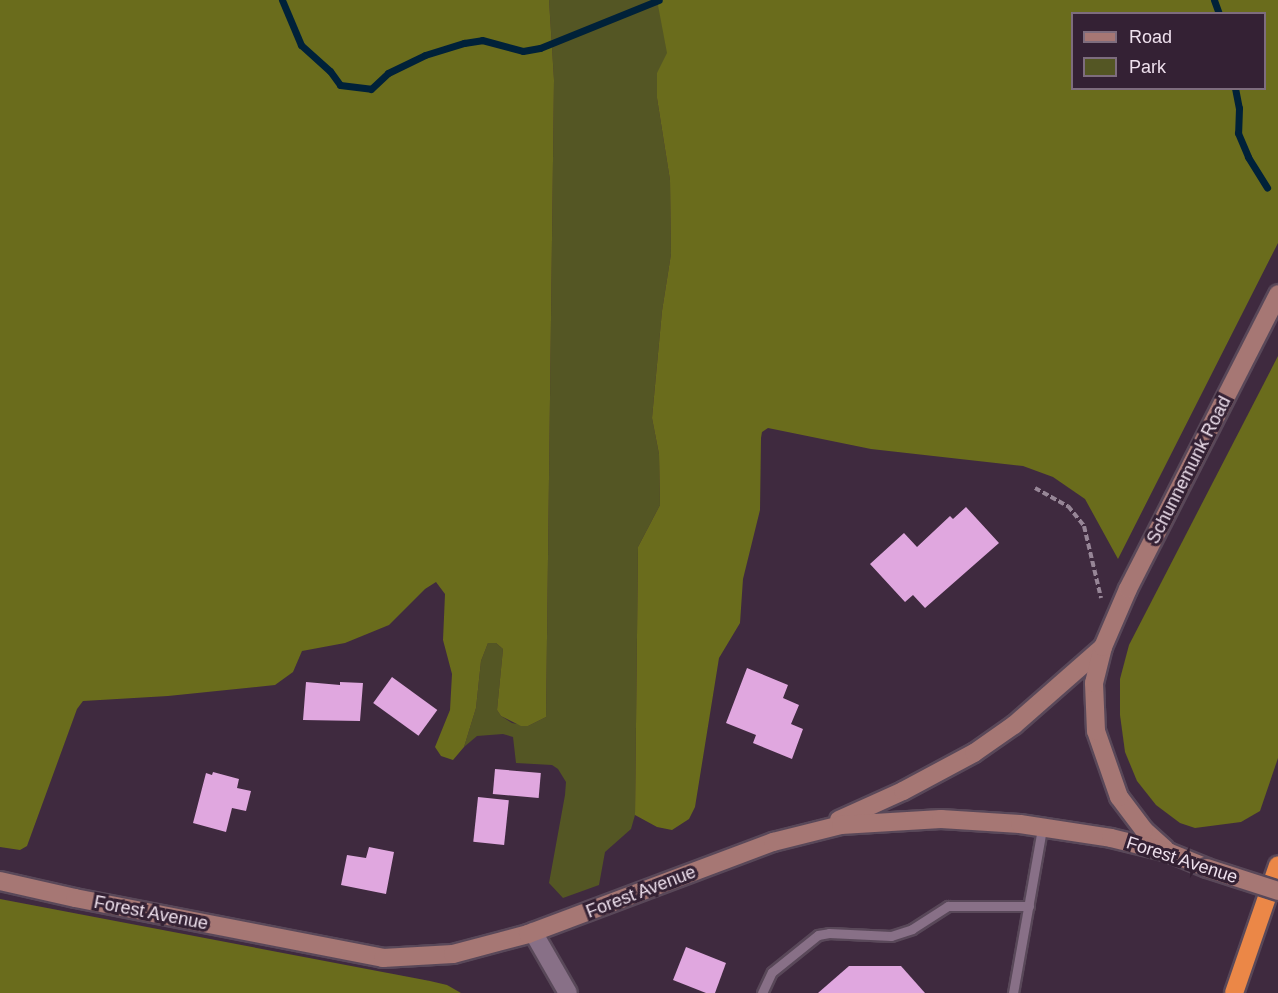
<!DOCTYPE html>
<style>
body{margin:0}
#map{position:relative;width:1278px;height:993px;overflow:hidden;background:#3f2a3f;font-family:Helvetica,sans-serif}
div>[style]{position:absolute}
.green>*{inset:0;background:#545624}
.forest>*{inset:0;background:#6a6c1c}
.stream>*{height:7px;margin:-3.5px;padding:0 3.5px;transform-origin:3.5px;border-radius:3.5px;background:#002139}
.building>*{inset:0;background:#e0a7df;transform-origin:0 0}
.path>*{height:4px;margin-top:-2px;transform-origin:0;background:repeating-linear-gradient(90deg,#978697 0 6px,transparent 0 9px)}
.roads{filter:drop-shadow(2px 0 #594859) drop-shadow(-2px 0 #594859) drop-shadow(0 2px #594859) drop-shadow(0 -2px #594859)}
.lane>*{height:9px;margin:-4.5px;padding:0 4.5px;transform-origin:4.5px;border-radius:4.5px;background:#887087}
.street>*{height:18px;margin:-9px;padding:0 9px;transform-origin:9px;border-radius:9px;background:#887087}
.secondary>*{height:18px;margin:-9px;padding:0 9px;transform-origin:9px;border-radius:9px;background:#a67774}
.highway>*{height:18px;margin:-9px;padding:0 9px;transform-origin:9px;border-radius:9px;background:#eb8747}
.bridges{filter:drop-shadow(2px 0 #594859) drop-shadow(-2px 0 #594859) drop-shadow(0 2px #594859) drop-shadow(0 -2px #594859)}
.secondary-bridge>*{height:18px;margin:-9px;padding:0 9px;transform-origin:9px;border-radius:9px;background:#a67774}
span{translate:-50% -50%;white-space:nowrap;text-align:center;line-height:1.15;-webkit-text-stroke:6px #342134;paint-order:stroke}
.street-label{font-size:18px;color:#eee0ed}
.legend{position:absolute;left:1071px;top:12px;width:195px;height:78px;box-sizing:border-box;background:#342134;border:2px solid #7e6d7e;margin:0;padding:8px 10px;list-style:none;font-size:18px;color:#eee0ed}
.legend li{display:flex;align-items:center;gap:12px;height:30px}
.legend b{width:30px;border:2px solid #7e6d7e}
</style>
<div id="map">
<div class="green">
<div style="clip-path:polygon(549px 0,957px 0,657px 73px,657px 98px,670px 180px,671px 254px,662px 311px,652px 418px,659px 454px,660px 505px,638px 547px,635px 815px,631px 829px,605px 852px,599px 885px,563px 898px,549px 883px,565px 795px,566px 782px,558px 769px,552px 765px,516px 763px,513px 737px,503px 734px,477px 736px,464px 747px,476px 708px,481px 661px,488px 643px,496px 643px,503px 649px,497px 710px,501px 716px,512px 723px,528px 726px,546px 717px,554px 80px)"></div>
</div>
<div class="forest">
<div style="clip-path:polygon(0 0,549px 0,554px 80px,546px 717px,528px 726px,521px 726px,501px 716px,497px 710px,503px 649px,496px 643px,488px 643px,481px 661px,476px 708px,464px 747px,453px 760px,441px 756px,435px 747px,450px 710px,452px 674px,443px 640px,445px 594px,436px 582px,425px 589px,389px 625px,345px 643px,302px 651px,293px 672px,275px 685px,168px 696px,83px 701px,77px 709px,27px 846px,20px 850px,0 847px)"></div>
<div style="clip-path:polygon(evenodd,657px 0,1278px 0,1278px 243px,1118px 559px,1085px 499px,1053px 477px,1023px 466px,871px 449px,768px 428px,762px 432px,761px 438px,760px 510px,743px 579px,740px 623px,719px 658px,695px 807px,689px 819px,672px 830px,657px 827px,635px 815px,638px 547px,660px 505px,659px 454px,652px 418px,662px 311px,671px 254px,670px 180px,657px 98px,657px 73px,667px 53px,657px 0,1072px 14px,1264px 14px,1264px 88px,1072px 88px,1072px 14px)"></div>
<div style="clip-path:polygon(1278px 356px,1278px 758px,1260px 811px,1241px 822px,1195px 828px,1180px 823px,1156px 805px,1137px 781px,1125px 752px,1120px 715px,1120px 679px,1129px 645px)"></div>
<div style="clip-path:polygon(0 899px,430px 981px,447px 985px,461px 993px,0 993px)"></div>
</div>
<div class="stream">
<div style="left:282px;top:0;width:49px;rotate:67.1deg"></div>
<div style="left:301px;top:45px;width:39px;rotate:42deg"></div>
<div style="left:330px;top:71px;width:17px;rotate:54deg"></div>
<div style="left:340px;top:85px;width:31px;rotate:7deg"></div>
<div style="left:371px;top:89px;width:23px;rotate:-43deg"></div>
<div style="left:388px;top:73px;width:41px;rotate:-25.9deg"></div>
<div style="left:425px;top:55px;width:41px;rotate:-17.1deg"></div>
<div style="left:464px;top:43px;width:18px;rotate:-9deg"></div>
<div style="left:482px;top:40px;width:42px;rotate:15deg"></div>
<div style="left:523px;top:51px;width:17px;rotate:-10deg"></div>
<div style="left:540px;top:48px;width:128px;rotate:-22deg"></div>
<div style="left:1214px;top:0;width:15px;rotate:70deg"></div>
<div style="left:1235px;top:88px;width:20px;rotate:79deg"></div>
<div style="left:1239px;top:108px;width:25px;rotate:92deg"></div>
<div style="left:1238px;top:133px;width:26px;rotate:67deg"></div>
<div style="left:1248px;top:157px;width:36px;rotate:58deg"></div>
</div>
<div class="building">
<div style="clip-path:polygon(966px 507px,999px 543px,925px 608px,913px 595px,905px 602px,870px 564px,904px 533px,917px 547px,950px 516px,953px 519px)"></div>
<div style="clip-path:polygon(747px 668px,788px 685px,783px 698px,799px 705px,791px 724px,803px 729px,792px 759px,753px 743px,756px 735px,726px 723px)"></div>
<div style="left:392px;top:677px;width:56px;height:32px;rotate:36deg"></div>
<div style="clip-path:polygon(306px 682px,340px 685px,340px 682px,363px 683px,360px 721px,303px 720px)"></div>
<div style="left:495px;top:769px;width:46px;height:25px;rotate:5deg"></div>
<div style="clip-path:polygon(213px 772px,239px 779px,237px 788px,251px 791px,246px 811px,232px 808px,226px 832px,193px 823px,206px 773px,212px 775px)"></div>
<div style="left:478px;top:797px;width:31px;height:45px;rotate:6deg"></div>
<div style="clip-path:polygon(369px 847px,394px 852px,386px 894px,341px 885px,347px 855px,366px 858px)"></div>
<div style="clip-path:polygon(686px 947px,726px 963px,715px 993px,706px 993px,673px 980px)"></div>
<div style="clip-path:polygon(849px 966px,901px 966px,925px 993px,818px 993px)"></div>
</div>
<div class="path">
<div style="left:1035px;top:488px;width:38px;rotate:29deg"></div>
<div style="left:1068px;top:506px;width:26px;rotate:51deg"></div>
<div style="left:1084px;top:526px;width:74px;rotate:76.7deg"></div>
</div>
<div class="roads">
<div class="lane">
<div style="left:762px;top:993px;width:23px;rotate:-65deg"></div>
<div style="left:772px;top:972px;width:59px;rotate:-38.8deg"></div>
<div style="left:818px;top:935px;width:11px;rotate:-10deg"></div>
<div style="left:829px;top:933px;width:62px;rotate:2.8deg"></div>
<div style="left:891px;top:936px;width:22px;rotate:-18deg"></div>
<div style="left:912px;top:929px;width:43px;rotate:-32.6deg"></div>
<div style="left:948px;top:906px;width:81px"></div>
<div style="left:1013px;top:993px;width:168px;rotate:-80deg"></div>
</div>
<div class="street">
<div style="left:533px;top:932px;width:70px;rotate:60.2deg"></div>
</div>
<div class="secondary">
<div style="left:839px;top:820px;width:70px;rotate:-24.4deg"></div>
<div style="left:903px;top:791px;width:81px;rotate:-28.2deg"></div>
<div style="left:974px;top:753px;width:49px;rotate:-35deg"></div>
<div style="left:1014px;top:725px;width:118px;rotate:-41.2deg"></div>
<div style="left:1165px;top:849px;width:28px;rotate:-138deg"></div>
<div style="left:1144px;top:830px;width:41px;rotate:-127.1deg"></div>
<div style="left:1119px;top:797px;width:70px;rotate:-109.2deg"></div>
<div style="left:1096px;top:731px;width:48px;rotate:-92.4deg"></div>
<div style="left:1094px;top:683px;width:37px;rotate:-76deg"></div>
<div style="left:1103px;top:647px;width:63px;rotate:-66.7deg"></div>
<div style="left:1128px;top:589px;width:331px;rotate:-63deg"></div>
<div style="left:0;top:881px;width:77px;rotate:12.8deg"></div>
<div style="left:75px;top:898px;width:314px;rotate:11deg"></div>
<div style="left:383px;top:958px;width:70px;rotate:-3.3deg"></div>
<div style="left:453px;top:954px;width:78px;rotate:-14.9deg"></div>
<div style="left:528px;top:934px;width:262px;rotate:-20.6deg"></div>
<div style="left:773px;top:842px;width:70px;rotate:-14deg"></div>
<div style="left:841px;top:825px;width:100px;rotate:-3.4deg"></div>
<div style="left:941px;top:819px;width:79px;rotate:3.6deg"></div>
<div style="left:1020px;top:824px;width:92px;rotate:8.7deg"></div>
<div style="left:1111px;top:838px;width:59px;rotate:13.8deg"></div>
<div style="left:1168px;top:852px;width:42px;rotate:22.3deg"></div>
</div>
<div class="highway">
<div style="left:1234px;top:993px;width:135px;rotate:-71deg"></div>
</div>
</div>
<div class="bridges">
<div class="secondary-bridge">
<div style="left:1207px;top:868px;width:75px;rotate:17.9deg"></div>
</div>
</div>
<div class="street-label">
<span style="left:1189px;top:470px;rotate:-63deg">Schunnemunk Road</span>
<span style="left:1182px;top:860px;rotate:18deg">Forest Avenue</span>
<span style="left:641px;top:892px;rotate:-21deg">Forest Avenue</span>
<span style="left:151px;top:913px;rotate:11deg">Forest Avenue</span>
</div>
<ul class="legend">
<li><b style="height:8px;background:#a67774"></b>Road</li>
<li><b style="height:16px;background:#545624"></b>Park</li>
</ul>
</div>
